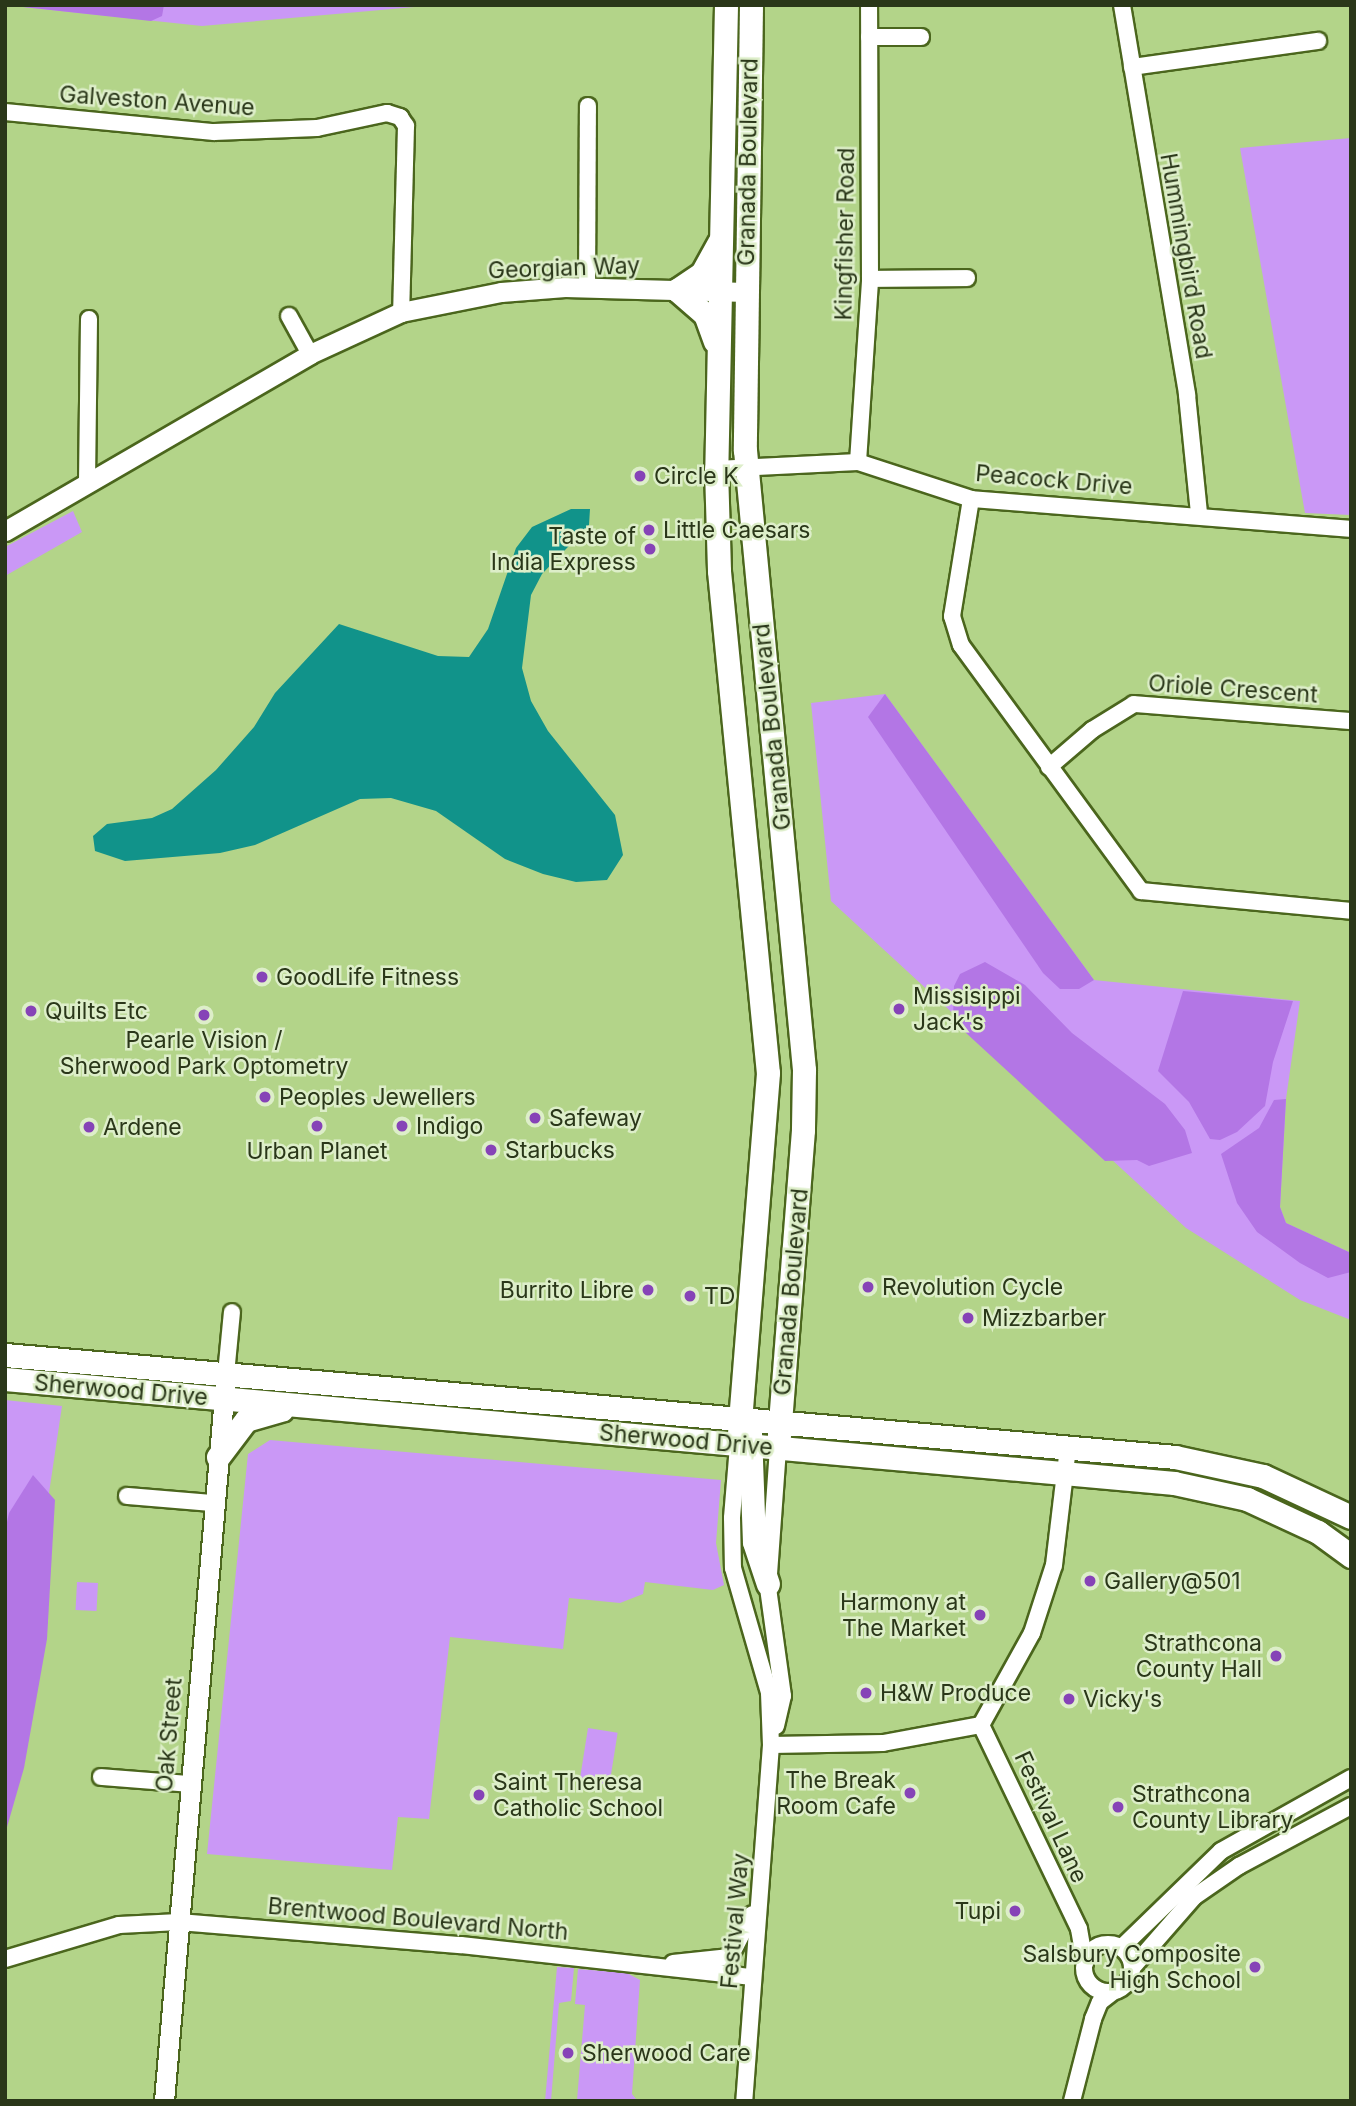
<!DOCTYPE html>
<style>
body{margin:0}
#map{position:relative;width:1356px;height:2106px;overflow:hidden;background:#b3d489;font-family:Inter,sans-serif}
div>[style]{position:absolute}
.green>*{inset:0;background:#ca98f6;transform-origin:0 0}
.forest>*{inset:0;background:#b376e5}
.water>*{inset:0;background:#11938a}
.roads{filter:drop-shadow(2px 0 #4b661d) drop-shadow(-2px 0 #4b661d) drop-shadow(0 2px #4b661d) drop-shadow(0 -2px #4b661d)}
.minor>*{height:16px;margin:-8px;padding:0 8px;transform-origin:8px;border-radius:8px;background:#fff}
.minor>.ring{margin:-8px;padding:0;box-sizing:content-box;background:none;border:16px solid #fff;border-radius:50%}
.tertiary>*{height:19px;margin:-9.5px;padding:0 9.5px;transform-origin:9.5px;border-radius:9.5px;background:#fff}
.secondary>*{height:23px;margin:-11.5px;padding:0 11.5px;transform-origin:11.5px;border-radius:11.5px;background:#fff}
.dots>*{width:19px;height:19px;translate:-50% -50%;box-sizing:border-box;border:4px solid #ddeec9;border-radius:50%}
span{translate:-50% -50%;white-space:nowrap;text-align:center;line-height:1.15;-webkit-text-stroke:5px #ddeec9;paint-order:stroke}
.street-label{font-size:23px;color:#2a3719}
.poi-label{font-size:23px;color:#2a3719}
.left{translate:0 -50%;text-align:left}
.right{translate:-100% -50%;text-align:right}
.frame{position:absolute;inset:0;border:7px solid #2a3719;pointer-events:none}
</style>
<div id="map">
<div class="green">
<div style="clip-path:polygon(5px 5px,437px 5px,202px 26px)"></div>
<div style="clip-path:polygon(1351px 138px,1351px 515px,1305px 513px,1240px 148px)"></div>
<div style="clip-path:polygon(73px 511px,82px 532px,5px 576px,5px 547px)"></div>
<div style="clip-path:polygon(885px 694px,1094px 980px,1300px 1001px,1286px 1099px,1280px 1207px,1286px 1223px,1351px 1253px,1351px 1320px,1300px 1300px,1186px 1228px,831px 901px,811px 703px)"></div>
<div style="clip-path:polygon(5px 1400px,62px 1406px,5px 1787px)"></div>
<div style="clip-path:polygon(270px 1440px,721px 1480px,716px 1543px,724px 1585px,713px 1590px,645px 1582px,643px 1594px,620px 1603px,569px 1598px,563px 1649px,450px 1637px,429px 1819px,398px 1817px,392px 1870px,207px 1854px,248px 1454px)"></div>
<div style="left:77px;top:1582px;width:21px;height:28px;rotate:3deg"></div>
<div style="left:588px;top:1728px;width:30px;height:53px;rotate:9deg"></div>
<div style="clip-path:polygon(557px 1967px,574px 1968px,571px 2001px,559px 2003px,551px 2101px,545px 2101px)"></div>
<div style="clip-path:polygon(578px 1969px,627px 1973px,640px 1980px,632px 2094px,636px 2099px,650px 2101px,577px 2100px,585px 2005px,575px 2004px)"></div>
</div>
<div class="forest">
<div style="clip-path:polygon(5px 5px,164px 5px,162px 16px,151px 21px)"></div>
<div style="clip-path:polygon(885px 694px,1094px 980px,1079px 989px,1060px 989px,1043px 973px,868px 717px)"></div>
<div style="clip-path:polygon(985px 962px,1025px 985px,1072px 1033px,1165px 1104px,1185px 1130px,1192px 1153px,1149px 1166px,1137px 1160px,1105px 1161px,953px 1021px,954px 986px,960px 974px)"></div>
<div style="clip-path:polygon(1183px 991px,1293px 1001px,1273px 1062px,1265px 1106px,1237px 1132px,1220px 1140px,1210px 1139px,1189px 1102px,1158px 1071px)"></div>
<div style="clip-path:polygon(1286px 1099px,1280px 1207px,1286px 1223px,1351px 1253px,1351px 1272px,1328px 1278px,1300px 1263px,1257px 1232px,1237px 1203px,1221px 1154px,1259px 1128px,1274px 1100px)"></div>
<div style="clip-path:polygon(33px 1475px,55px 1500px,47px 1639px,24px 1768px,5px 1834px,5px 1531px,9px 1513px)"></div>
</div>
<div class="water">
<div style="clip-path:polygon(571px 509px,590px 509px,589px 525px,542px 574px,531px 595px,522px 668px,531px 701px,548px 731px,615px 815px,623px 855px,607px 880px,576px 882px,543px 874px,505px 859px,436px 811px,391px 798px,360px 799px,255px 845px,220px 853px,125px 861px,95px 851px,93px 836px,107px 824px,152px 818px,172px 809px,216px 770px,254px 727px,275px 693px,339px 624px,438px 656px,469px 657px,488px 629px,516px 548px,532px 527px)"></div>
</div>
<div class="roads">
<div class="minor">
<div style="left:1122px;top:5px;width:395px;rotate:80.5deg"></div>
<div style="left:1187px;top:395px;width:120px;rotate:84.2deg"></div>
<div style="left:869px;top:37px;width:52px"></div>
<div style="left:1132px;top:67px;width:188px;rotate:-8deg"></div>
<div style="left:5px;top:112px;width:210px;rotate:5.5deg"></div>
<div style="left:214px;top:132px;width:103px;rotate:-2.2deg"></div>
<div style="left:317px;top:128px;width:72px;rotate:-12.1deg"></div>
<div style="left:387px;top:113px;width:14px;rotate:17deg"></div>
<div style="left:400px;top:117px;width:11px;rotate:56deg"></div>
<div style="left:406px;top:126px;width:186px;rotate:91.5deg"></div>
<div style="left:870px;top:279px;width:97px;rotate:-0.6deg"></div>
<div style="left:587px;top:287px;width:181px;rotate:-89.7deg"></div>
<div style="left:289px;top:316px;width:43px;rotate:61.1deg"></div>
<div style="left:858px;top:462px;width:183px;rotate:-86.2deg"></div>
<div style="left:870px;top:279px;width:274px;rotate:-90.2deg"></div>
<div style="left:716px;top:469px;width:142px;rotate:-2.8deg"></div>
<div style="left:858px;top:462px;width:119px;rotate:18.1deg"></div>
<div style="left:971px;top:499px;width:381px;rotate:4.5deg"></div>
<div style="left:87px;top:483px;width:164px;rotate:-89.3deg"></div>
<div style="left:971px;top:499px;width:119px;rotate:99.2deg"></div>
<div style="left:952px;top:616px;width:30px;rotate:73deg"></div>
<div style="left:961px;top:645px;width:305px;rotate:53.8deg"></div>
<div style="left:1141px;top:891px;width:211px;rotate:5.4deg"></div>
<div style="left:1049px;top:767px;width:57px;rotate:-40.7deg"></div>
<div style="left:1092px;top:730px;width:49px;rotate:-31.8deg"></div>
<div style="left:1134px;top:704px;width:218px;rotate:4.5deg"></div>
<div style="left:226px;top:1374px;width:62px;rotate:-84.5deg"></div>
<div style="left:738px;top:1446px;width:72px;rotate:94.8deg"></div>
<div style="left:732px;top:1518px;width:50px;rotate:88.9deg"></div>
<div style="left:733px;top:1568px;width:130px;rotate:73.9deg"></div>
<div style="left:769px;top:1693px;width:52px;rotate:87.8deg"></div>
<div style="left:771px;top:1745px;width:357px;rotate:94.3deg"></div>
<div style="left:127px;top:1496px;width:86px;rotate:4.7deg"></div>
<div style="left:981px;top:1725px;width:226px;rotate:64.3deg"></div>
<div style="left:1079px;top:1929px;width:35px;rotate:80deg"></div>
<div style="left:776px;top:1726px;width:31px;rotate:-77deg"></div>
<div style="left:783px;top:1696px;width:109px;rotate:-97.9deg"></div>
<div style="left:768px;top:1588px;width:140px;rotate:-85.9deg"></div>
<div style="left:771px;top:1745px;width:112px;rotate:-1deg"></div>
<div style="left:883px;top:1743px;width:100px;rotate:-10.4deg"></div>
<div style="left:981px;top:1725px;width:105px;rotate:-61deg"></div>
<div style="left:1032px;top:1633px;width:71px;rotate:-72.1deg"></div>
<div style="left:1054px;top:1565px;width:118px;rotate:-83.2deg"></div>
<div style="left:101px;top:1777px;width:89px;rotate:4.5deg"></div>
<div class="ring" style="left:1084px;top:1944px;width:32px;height:32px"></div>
<div style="left:1121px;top:1948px;width:139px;rotate:-44.1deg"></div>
<div style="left:1221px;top:1851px;width:149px;rotate:-29.3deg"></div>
<div style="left:5px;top:1959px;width:119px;rotate:-16.6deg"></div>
<div style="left:119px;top:1925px;width:60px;rotate:-2.9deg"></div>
<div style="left:179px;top:1922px;width:283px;rotate:4.7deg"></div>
<div style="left:461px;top:1945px;width:293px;rotate:6.3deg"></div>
<div style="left:673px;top:1963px;width:57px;rotate:-6deg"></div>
<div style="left:730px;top:1957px;width:48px;rotate:-62.9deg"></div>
<div style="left:1132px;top:1968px;width:94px;rotate:-48.9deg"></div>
<div style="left:1194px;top:1897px;width:55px;rotate:-34.6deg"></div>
<div style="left:1239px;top:1866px;width:127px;rotate:-28.2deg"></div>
<div style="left:1072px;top:2101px;width:85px;rotate:-75.6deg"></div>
<div style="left:1093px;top:2019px;width:18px;rotate:-68deg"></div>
<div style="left:1100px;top:2002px;width:16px;rotate:-38deg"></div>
</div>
<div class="tertiary">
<div style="left:5px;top:531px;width:353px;rotate:-30.1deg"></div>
<div style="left:310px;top:354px;width:100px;rotate:-24.8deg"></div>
<div style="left:401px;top:312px;width:102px;rotate:-11.3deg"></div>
<div style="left:501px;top:292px;width:64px;rotate:-4.5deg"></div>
<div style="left:565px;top:287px;width:181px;rotate:1.6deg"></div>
<div style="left:164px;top:2101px;width:730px;rotate:-85.13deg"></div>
</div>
<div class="secondary">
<div style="left:726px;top:5px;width:464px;rotate:91.2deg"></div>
<div style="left:716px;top:469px;width:102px;rotate:88.3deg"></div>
<div style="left:719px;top:571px;width:504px;rotate:84.43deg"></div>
<div style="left:768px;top:1073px;width:374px;rotate:94.6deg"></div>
<div style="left:751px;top:5px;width:445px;rotate:90.8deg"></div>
<div style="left:745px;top:450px;width:623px;rotate:84.56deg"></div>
<div style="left:804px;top:1070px;width:60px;rotate:91deg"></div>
<div style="left:803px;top:1130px;width:319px;rotate:94.5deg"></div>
<div style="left:677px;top:290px;width:37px;rotate:41deg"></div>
<div style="left:705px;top:314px;width:29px;rotate:70deg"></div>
<div style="left:677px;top:290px;width:30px;rotate:-34deg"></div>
<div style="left:702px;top:273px;width:35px;rotate:-61deg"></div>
<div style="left:5px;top:1355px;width:1174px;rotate:4.98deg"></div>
<div style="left:1175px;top:1457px;width:90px;rotate:12.2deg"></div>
<div style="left:1263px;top:1476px;width:97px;rotate:25deg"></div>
<div style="left:5px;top:1379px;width:1174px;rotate:5.08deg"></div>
<div style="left:1174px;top:1483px;width:75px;rotate:12.4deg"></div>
<div style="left:1247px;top:1499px;width:78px;rotate:24.9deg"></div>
<div style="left:1318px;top:1532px;width:41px;rotate:36deg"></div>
<div style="left:750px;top:1433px;width:109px;rotate:87.9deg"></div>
<div style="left:754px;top:1542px;width:44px;rotate:71.6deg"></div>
<div style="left:218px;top:1457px;width:46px;rotate:-52.9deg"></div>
<div style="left:246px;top:1420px;width:37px;rotate:-16deg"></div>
</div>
</div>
<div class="dots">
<div style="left:640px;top:476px;background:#8643b7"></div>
<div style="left:649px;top:530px;background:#8643b7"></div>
<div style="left:650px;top:549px;background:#8643b7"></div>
<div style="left:262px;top:977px;background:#8643b7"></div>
<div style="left:899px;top:1009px;background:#8643b7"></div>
<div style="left:31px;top:1011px;background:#8643b7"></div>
<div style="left:204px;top:1015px;background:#8643b7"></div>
<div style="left:265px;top:1097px;background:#8643b7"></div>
<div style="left:535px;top:1118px;background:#8643b7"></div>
<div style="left:317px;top:1126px;background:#8643b7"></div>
<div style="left:402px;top:1126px;background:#8643b7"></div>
<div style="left:89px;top:1127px;background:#8643b7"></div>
<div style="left:491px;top:1150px;background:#8643b7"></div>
<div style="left:868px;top:1287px;background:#8643b7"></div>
<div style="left:648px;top:1290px;background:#8643b7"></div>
<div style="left:690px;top:1296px;background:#8643b7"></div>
<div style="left:968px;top:1318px;background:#8643b7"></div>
<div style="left:1090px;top:1581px;background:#8643b7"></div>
<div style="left:980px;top:1615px;background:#8643b7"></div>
<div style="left:1276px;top:1656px;background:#8643b7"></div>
<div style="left:866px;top:1693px;background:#8643b7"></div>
<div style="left:1069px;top:1699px;background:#8643b7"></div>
<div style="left:910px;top:1793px;background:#8643b7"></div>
<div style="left:479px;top:1795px;background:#8643b7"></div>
<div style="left:1118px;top:1807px;background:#8643b7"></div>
<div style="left:1015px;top:1911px;background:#8643b7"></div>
<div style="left:1255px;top:1967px;background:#8643b7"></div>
<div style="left:568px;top:2053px;background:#8643b7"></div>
</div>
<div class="street-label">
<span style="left:157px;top:101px;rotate:4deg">Galveston Avenue</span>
<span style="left:748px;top:162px;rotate:-89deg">Granada Boulevard</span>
<span style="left:845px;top:234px;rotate:-89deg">Kingfisher Road</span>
<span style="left:1186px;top:256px;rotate:80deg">Hummingbird Road</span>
<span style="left:564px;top:268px;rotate:-2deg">Georgian Way</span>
<span style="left:1054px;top:480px;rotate:5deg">Peacock Drive</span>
<span style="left:1233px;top:689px;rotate:4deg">Oriole Crescent</span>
<span style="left:772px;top:727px;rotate:-96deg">Granada Boulevard</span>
<span style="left:791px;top:1292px;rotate:-85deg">Granada Boulevard</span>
<span style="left:121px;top:1390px;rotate:5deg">Sherwood Drive</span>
<span style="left:686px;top:1440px;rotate:5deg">Sherwood Drive</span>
<span style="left:169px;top:1735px;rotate:-85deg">Oak Street</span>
<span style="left:1051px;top:1817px;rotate:65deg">Festival Lane</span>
<span style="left:418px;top:1919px;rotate:5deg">Brentwood Boulevard North</span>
<span style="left:735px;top:1921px;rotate:-85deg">Festival Way</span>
</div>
<div class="poi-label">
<span class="left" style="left:654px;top:476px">Circle K</span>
<span class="left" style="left:663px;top:530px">Little Caesars</span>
<span class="right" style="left:636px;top:549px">Taste of<br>India Express</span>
<span class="left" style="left:276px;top:977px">GoodLife Fitness</span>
<span class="left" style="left:913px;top:1009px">Missisippi<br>Jack's</span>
<span class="left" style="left:45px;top:1011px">Quilts Etc</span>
<span style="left:204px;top:1053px">Pearle Vision /<br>Sherwood Park Optometry</span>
<span class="left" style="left:279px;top:1097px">Peoples Jewellers</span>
<span class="left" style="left:549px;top:1118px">Safeway</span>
<span class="left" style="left:416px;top:1126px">Indigo</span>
<span class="left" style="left:103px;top:1127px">Ardene</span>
<span class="left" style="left:505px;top:1150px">Starbucks</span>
<span style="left:317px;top:1151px">Urban Planet</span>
<span class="left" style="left:882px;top:1287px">Revolution Cycle</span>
<span class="right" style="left:634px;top:1290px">Burrito Libre</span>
<span class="left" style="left:704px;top:1296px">TD</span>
<span class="left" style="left:982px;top:1318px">Mizzbarber</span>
<span class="left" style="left:1104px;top:1581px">Gallery@501</span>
<span class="right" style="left:966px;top:1615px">Harmony at<br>The Market</span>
<span class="right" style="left:1262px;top:1656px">Strathcona<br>County Hall</span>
<span class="left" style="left:880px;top:1693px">H&amp;W Produce</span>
<span class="left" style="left:1083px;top:1699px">Vicky's</span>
<span class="right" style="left:896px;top:1793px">The Break<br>Room Cafe</span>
<span class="left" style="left:493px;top:1795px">Saint Theresa<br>Catholic School</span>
<span class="left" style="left:1132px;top:1807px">Strathcona<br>County Library</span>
<span class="right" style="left:1001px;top:1911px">Tupi</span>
<span class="right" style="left:1241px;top:1967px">Salsbury Composite<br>High School</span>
<span class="left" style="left:582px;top:2053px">Sherwood Care</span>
</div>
<div class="frame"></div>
</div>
